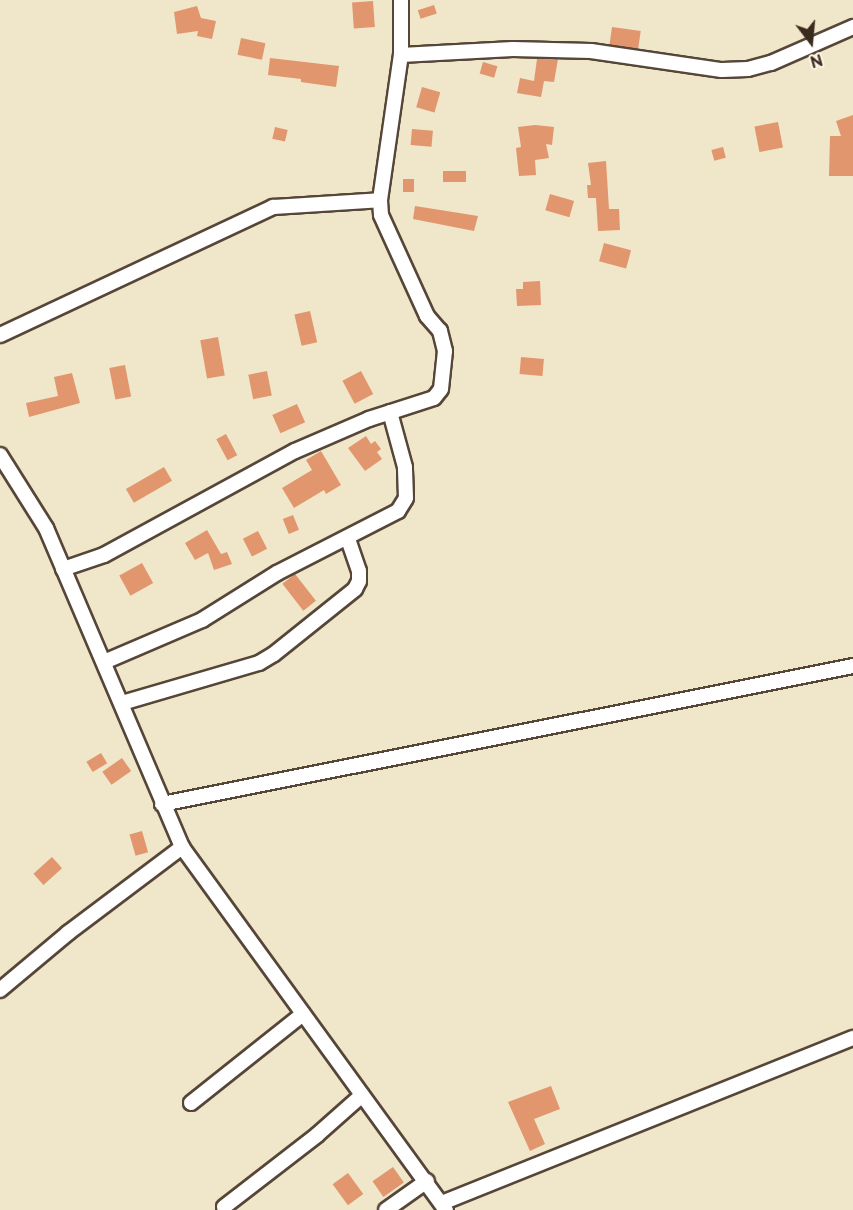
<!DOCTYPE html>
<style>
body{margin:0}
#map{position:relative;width:853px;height:1210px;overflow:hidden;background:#f0e6c9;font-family:"Balsamiq Sans",sans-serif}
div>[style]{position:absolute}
.building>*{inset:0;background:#e1966e;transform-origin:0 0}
.roads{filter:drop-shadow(2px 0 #564638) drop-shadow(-2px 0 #564638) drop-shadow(0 2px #564638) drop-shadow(0 -2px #564638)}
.minor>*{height:14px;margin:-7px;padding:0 7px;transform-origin:7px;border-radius:7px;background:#fff}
span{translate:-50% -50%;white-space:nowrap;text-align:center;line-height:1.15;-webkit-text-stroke:4.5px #fcf5e5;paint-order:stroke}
.north{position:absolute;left:781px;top:12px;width:60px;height:60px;-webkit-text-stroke:4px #fcf5e5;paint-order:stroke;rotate:164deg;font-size:16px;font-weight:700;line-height:24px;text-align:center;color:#3b2a1e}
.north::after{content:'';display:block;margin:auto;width:21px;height:27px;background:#3b2a1e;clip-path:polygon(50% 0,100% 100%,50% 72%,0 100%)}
</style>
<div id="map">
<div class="building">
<div style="left:373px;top:1px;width:26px;height:21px;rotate:86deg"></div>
<div style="left:434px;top:5px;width:9px;height:17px;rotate:72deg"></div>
<div style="clip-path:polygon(197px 6px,201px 18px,216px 21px,212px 39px,197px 36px,198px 31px,177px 34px,174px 12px)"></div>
<div style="left:612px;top:27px;width:29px;height:18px;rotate:8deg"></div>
<div style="left:241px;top:38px;width:25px;height:17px;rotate:12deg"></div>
<div style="clip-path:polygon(270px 58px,339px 66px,336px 87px,301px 82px,301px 79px,268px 75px)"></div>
<div style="clip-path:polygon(537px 59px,558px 59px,554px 82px,544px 81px,541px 97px,517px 93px,520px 78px,534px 81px)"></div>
<div style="left:483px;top:62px;width:15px;height:12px;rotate:16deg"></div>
<div style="left:422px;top:87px;width:19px;height:21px;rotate:16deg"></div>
<div style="clip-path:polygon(853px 115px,853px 176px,829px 176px,830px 136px,841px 136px,836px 121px)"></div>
<div style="left:778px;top:122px;width:26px;height:24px;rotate:79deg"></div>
<div style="clip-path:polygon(535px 125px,554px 127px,552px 145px,546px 144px,549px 158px,535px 160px,536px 175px,519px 176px,516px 148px,521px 147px,518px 127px)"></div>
<div style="left:275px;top:127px;width:13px;height:12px;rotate:13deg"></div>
<div style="left:412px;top:129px;width:21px;height:16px;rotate:5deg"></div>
<div style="left:723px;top:147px;width:11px;height:12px;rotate:75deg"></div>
<div style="clip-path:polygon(606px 161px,609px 209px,619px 209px,620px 230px,598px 231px,596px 198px,588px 198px,587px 185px,591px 185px,588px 163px)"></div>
<div style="left:443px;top:171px;width:23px;height:11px"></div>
<div style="left:403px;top:179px;width:11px;height:13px"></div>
<div style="left:550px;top:194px;width:25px;height:17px;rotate:16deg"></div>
<div style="clip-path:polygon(415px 206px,478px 216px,474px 231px,413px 219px)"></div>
<div style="left:604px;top:243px;width:28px;height:19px;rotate:15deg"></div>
<div style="clip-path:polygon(540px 281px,541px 305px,517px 306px,516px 289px,523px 289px,523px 282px)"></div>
<div style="left:310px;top:311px;width:32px;height:16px;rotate:77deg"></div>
<div style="left:218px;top:337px;width:39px;height:18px;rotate:80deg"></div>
<div style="left:521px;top:357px;width:23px;height:17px;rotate:5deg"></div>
<div style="left:125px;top:365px;width:32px;height:16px;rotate:79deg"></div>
<div style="left:267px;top:371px;width:25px;height:19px;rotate:79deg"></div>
<div style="left:361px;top:371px;width:26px;height:21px;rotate:62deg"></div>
<div style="clip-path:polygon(72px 373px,80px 403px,29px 417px,26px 403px,58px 396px,54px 377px)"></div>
<div style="left:297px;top:404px;width:20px;height:27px;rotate:66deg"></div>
<div style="left:226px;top:434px;width:24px;height:11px;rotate:62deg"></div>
<div style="clip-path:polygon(366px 436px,371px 444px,375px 441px,381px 449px,377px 452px,382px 459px,365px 471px,348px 448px)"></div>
<div style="clip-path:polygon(321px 451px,341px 485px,326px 494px,324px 490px,294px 508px,282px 488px,312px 470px,306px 460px)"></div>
<div style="left:164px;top:467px;width:16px;height:44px;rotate:60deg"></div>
<div style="left:293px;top:515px;width:16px;height:11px;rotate:68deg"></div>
<div style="clip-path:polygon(207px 530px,221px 554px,227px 552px,232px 564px,214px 570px,208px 553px,195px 560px,185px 543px)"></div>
<div style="left:258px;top:531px;width:20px;height:17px;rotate:63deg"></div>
<div style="left:142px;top:563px;width:23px;height:26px;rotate:61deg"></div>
<div style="left:295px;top:574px;width:34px;height:16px;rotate:52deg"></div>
<div style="left:101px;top:753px;width:12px;height:17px;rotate:59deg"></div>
<div style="left:122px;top:758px;width:16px;height:24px;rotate:55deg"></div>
<div style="left:142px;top:831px;width:22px;height:13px;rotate:74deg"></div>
<div style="left:52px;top:857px;width:15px;height:25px;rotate:48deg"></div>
<div style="clip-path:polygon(551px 1086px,560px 1109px,534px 1119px,545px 1144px,530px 1151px,508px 1102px)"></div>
<div style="left:393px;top:1167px;width:19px;height:25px;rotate:55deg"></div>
<div style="left:348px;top:1173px;width:26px;height:19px;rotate:54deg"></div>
</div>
<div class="roads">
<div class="minor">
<div style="left:401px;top:55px;width:112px;rotate:-3.1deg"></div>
<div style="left:513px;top:49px;width:78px;rotate:1.5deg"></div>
<div style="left:591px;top:51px;width:132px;rotate:8.3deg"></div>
<div style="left:722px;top:70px;width:26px;rotate:-2deg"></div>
<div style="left:748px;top:69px;width:24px;rotate:-15deg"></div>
<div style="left:771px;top:63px;width:90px;rotate:-23.7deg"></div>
<div style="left:0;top:335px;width:302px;rotate:-25.1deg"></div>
<div style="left:273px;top:207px;width:107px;rotate:-3.7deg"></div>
<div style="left:0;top:455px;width:86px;rotate:57.8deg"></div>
<div style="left:46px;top:528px;width:347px;rotate:66.9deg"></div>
<div style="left:182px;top:847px;width:449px;rotate:54deg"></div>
<div style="left:63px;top:569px;width:43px;rotate:-18.9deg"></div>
<div style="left:104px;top:555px;width:217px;rotate:-28.6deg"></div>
<div style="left:295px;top:451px;width:81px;rotate:-23.4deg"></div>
<div style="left:369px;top:419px;width:68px;rotate:-17.9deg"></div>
<div style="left:434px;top:398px;width:11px;rotate:-52deg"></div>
<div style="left:441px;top:389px;width:38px;rotate:-84deg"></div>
<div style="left:445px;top:351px;width:21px;rotate:-104deg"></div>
<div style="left:440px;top:331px;width:20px;rotate:-131deg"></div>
<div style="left:427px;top:316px;width:111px;rotate:-114.5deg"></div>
<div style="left:381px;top:215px;width:15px;rotate:-94deg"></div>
<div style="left:380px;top:200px;width:147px;rotate:-81.8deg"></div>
<div style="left:401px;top:55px;width:55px;rotate:-90deg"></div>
<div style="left:104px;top:662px;width:107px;rotate:-23.2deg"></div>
<div style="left:202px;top:620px;width:89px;rotate:-32.1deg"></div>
<div style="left:277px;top:573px;width:136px;rotate:-27.1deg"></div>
<div style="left:398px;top:511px;width:15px;rotate:-58deg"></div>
<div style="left:406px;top:498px;width:31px;rotate:-92deg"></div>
<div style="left:405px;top:467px;width:57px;rotate:-105.3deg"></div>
<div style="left:122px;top:703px;width:143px;rotate:-16.3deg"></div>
<div style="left:259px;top:663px;width:17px;rotate:-31deg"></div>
<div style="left:274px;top:654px;width:104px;rotate:-38.7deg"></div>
<div style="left:355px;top:589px;width:9px;rotate:-63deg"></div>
<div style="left:359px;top:581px;width:10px;rotate:-90deg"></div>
<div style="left:359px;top:571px;width:34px;rotate:-109deg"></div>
<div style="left:162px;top:804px;width:705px;rotate:-11.29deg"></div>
<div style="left:0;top:990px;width:89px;rotate:-40deg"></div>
<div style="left:68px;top:933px;width:143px;rotate:-37deg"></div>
<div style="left:191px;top:1103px;width:143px;rotate:-38.5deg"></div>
<div style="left:442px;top:1203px;width:443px;rotate:-21.9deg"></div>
<div style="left:224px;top:1207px;width:118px;rotate:-37.7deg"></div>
<div style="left:317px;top:1135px;width:60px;rotate:-41.6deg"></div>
<div style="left:386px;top:1210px;width:50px;rotate:-35.3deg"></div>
</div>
</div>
<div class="north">N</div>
</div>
